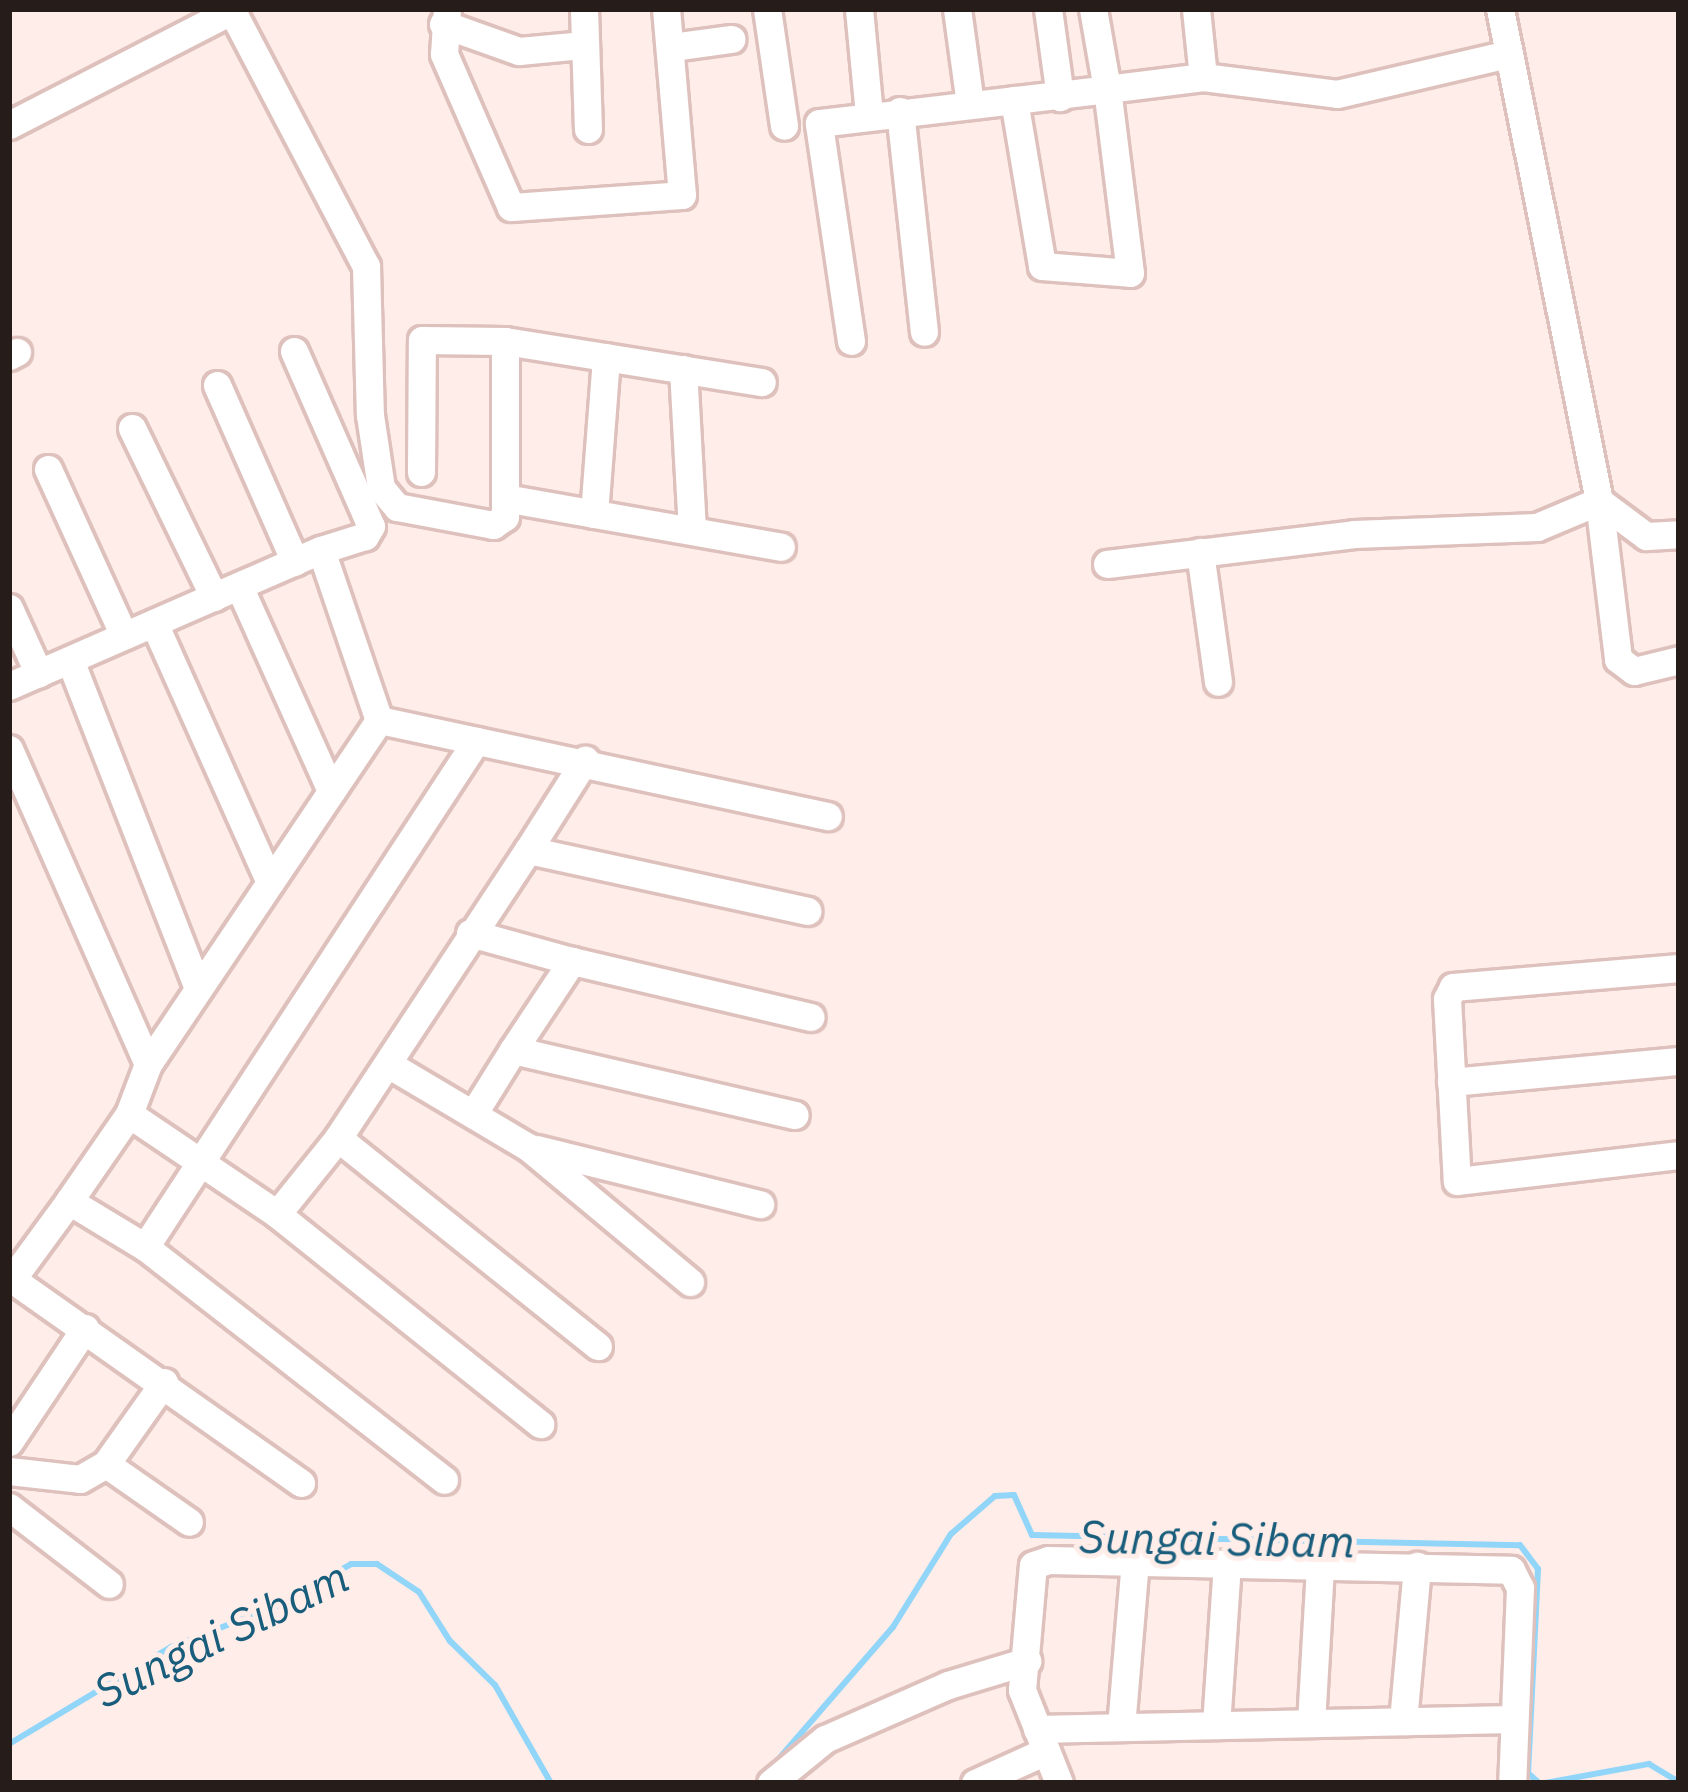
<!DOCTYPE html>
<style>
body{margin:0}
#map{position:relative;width:1688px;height:1792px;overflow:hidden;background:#ffede9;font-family:"IBM Plex Sans",sans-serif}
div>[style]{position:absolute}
.stream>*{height:6px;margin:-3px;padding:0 3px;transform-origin:3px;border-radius:3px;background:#91d5f9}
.roads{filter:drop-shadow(3px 0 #dec1bc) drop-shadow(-3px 0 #dec1bc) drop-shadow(0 3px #dec1bc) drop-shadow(0 -3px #dec1bc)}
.minor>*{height:27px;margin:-13.5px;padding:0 13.5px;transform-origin:13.5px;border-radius:13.5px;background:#fff}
span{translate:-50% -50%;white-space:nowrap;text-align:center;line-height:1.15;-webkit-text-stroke:10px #ffede9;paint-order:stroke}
.water-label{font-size:45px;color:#185d7b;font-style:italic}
.frame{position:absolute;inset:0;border:12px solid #261c1a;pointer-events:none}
</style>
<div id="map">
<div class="stream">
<div style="left:9px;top:1744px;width:189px;rotate:-30.9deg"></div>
<div style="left:171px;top:1647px;width:113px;rotate:-21.3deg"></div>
<div style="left:276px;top:1606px;width:86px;rotate:-29.2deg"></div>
<div style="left:351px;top:1564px;width:26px"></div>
<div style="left:377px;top:1564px;width:50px;rotate:33.7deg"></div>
<div style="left:419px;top:1592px;width:58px;rotate:57.7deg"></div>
<div style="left:450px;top:1641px;width:63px;rotate:44.4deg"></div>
<div style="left:495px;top:1685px;width:113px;rotate:60.3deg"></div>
<div style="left:776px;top:1762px;width:179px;rotate:-49.1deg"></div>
<div style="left:893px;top:1627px;width:110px;rotate:-58.1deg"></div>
<div style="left:951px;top:1534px;width:58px;rotate:-40.8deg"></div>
<div style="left:995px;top:1496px;width:19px;rotate:-3deg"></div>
<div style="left:1014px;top:1495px;width:44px;rotate:65.8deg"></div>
<div style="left:1032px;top:1535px;width:488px;rotate:1.2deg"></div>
<div style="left:1520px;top:1545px;width:30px;rotate:53deg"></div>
<div style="left:1538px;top:1569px;width:204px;rotate:92.8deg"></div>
<div style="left:1528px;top:1773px;width:15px;rotate:42deg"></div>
<div style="left:1545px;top:1783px;width:106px;rotate:-10.4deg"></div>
<div style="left:1649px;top:1764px;width:35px;rotate:31deg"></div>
</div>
<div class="roads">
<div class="minor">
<div style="left:447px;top:9px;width:45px;rotate:93.8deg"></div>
<div style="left:444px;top:54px;width:167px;rotate:66.4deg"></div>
<div style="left:511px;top:207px;width:171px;rotate:-4deg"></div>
<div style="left:682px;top:195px;width:187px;rotate:-94.9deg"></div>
<div style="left:584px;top:9px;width:120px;rotate:88.1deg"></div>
<div style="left:767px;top:9px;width:118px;rotate:81.7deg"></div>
<div style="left:859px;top:9px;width:105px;rotate:84.6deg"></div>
<div style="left:957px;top:9px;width:96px;rotate:82.2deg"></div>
<div style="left:1048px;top:9px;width:89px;rotate:82.2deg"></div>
<div style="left:1500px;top:9px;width:502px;rotate:78.62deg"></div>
<div style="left:1599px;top:501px;width:59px;rotate:36.7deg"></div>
<div style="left:1646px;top:536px;width:33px;rotate:-3deg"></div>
<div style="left:232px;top:11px;width:288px;rotate:62.3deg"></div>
<div style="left:366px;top:266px;width:149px;rotate:88.5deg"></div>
<div style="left:370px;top:415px;width:74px;rotate:81.4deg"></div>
<div style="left:381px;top:488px;width:25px;rotate:50deg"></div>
<div style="left:397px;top:507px;width:98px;rotate:10.6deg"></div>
<div style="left:493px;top:525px;width:14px;rotate:-34deg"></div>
<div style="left:505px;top:517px;width:176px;rotate:-90deg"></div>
<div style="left:505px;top:341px;width:260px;rotate:9.1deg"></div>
<div style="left:443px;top:24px;width:81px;rotate:19.6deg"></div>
<div style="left:519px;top:51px;width:63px;rotate:-5.4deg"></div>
<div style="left:672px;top:47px;width:60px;rotate:-7.7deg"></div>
<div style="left:1203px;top:77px;width:135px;rotate:7.2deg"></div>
<div style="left:1337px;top:94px;width:175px;rotate:-13.2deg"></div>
<div style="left:1014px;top:100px;width:168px;rotate:80.4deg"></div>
<div style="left:1042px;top:266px;width:88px;rotate:4.5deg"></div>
<div style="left:1130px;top:273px;width:185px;rotate:-97.1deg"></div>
<div style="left:1107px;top:89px;width:97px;rotate:-7.1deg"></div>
<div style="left:1203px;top:77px;width:68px;rotate:-95.9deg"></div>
<div style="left:900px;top:111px;width:222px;rotate:83.8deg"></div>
<div style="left:9px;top:125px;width:254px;rotate:-27.2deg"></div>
<div style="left:851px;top:341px;width:220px;rotate:-98.4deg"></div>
<div style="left:819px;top:123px;width:290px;rotate:-6.7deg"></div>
<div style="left:1107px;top:89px;width:81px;rotate:-99.9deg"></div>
<div style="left:294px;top:351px;width:191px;rotate:66.3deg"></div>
<div style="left:371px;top:526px;width:12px;rotate:121deg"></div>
<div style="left:365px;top:536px;width:46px;rotate:162.3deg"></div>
<div style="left:9px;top:356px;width:9px;rotate:-27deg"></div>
<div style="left:683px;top:369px;width:160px;rotate:86.8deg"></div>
<div style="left:217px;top:385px;width:193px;rotate:66.2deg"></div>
<div style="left:132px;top:428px;width:188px;rotate:64.1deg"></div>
<div style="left:48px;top:469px;width:183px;rotate:65.5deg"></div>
<div style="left:421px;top:472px;width:132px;rotate:-89.6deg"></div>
<div style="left:422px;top:340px;width:83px;rotate:0.7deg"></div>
<div style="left:510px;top:499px;width:275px;rotate:10deg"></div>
<div style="left:594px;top:514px;width:157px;rotate:-85.6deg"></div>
<div style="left:1200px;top:552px;width:131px;rotate:82.1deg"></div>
<div style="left:1107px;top:564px;width:249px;rotate:-6.9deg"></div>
<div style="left:1354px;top:534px;width:183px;rotate:-2.2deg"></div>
<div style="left:1537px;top:527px;width:67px;rotate:-22.8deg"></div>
<div style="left:1599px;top:501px;width:159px;rotate:83.1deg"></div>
<div style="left:1618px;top:659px;width:20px;rotate:37deg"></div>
<div style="left:1634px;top:671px;width:46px;rotate:-13.7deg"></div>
<div style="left:239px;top:586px;width:225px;rotate:65.8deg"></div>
<div style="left:9px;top:608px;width:72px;rotate:65.6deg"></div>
<div style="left:154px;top:623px;width:284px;rotate:65.9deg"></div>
<div style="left:70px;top:660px;width:353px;rotate:68.7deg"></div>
<div style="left:9px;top:686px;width:340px;rotate:-23.6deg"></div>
<div style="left:321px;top:550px;width:180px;rotate:71.2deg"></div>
<div style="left:9px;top:749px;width:344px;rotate:66.2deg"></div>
<div style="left:528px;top:850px;width:107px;rotate:-57.7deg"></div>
<div style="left:470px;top:933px;width:106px;rotate:15.4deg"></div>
<div style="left:1679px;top:968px;width:227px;rotate:175.2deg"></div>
<div style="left:1453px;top:987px;width:13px;rotate:117deg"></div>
<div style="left:1447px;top:999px;width:182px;rotate:86.9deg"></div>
<div style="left:1457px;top:1181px;width:224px;rotate:-6.7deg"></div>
<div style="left:513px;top:1050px;width:107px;rotate:-56.5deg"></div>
<div style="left:572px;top:961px;width:245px;rotate:13.2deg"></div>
<div style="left:388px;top:1064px;width:163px;rotate:30.7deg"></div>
<div style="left:528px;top:1147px;width:211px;rotate:39.8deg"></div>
<div style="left:1451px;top:1082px;width:229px;rotate:-5.3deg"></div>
<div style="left:475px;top:1111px;width:72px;rotate:-58.1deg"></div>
<div style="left:513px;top:1050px;width:289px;rotate:13deg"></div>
<div style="left:129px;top:1114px;width:179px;rotate:34deg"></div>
<div style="left:277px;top:1214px;width:337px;rotate:38.6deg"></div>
<div style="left:338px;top:1138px;width:333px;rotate:38.7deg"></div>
<div style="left:537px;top:1149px;width:230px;rotate:13.9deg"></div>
<div style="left:69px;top:1201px;width:106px;rotate:-55.4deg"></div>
<div style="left:129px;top:1114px;width:53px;rotate:-69.2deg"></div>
<div style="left:148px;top:1064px;width:414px;rotate:-56.1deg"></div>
<div style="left:379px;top:720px;width:459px;rotate:12.1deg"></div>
<div style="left:277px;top:1214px;width:97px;rotate:-51.2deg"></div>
<div style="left:338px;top:1138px;width:345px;rotate:-56.6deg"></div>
<div style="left:528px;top:850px;width:286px;rotate:12.3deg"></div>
<div style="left:145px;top:1247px;width:605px;rotate:-56.81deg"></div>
<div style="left:164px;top:1382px;width:100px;rotate:125.3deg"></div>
<div style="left:106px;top:1464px;width:101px;rotate:34.9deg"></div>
<div style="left:9px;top:1442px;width:137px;rotate:-56.3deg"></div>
<div style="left:9px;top:1471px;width:71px;rotate:6.4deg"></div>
<div style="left:80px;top:1479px;width:30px;rotate:-30deg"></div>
<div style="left:301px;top:1483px;width:354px;rotate:-144.8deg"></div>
<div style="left:12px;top:1279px;width:97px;rotate:-53.8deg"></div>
<div style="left:69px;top:1201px;width:89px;rotate:31.2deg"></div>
<div style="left:145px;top:1247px;width:379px;rotate:37.9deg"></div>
<div style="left:9px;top:1507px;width:126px;rotate:37.6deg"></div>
<div style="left:1403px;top:1721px;width:156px;rotate:-84.8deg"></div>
<div style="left:1311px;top:1723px;width:158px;rotate:-86.7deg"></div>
<div style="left:1216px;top:1725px;width:162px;rotate:-86.1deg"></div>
<div style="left:1121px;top:1727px;width:167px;rotate:-85.2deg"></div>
<div style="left:1037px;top:1729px;width:474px;rotate:-1.2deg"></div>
<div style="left:771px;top:1783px;width:70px;rotate:-39.2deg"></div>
<div style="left:825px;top:1739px;width:134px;rotate:-23.7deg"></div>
<div style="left:948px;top:1685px;width:83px;rotate:-16.9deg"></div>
<div style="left:975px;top:1783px;width:78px;rotate:-24.3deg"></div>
<div style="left:1059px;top:1783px;width:100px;rotate:-111.7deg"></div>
<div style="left:1022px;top:1690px;width:125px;rotate:-85deg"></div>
<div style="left:1033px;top:1565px;width:16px;rotate:-18deg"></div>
<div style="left:1048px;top:1560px;width:463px;rotate:1.2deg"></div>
<div style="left:1511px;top:1570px;width:20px;rotate:63deg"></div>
<div style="left:1520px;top:1588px;width:195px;rotate:92.3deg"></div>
</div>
</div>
<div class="water-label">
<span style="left:1217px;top:1539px;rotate:1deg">Sungai Sibam</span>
<span style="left:221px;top:1634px;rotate:-26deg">Sungai Sibam</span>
</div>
<div class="frame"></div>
</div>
